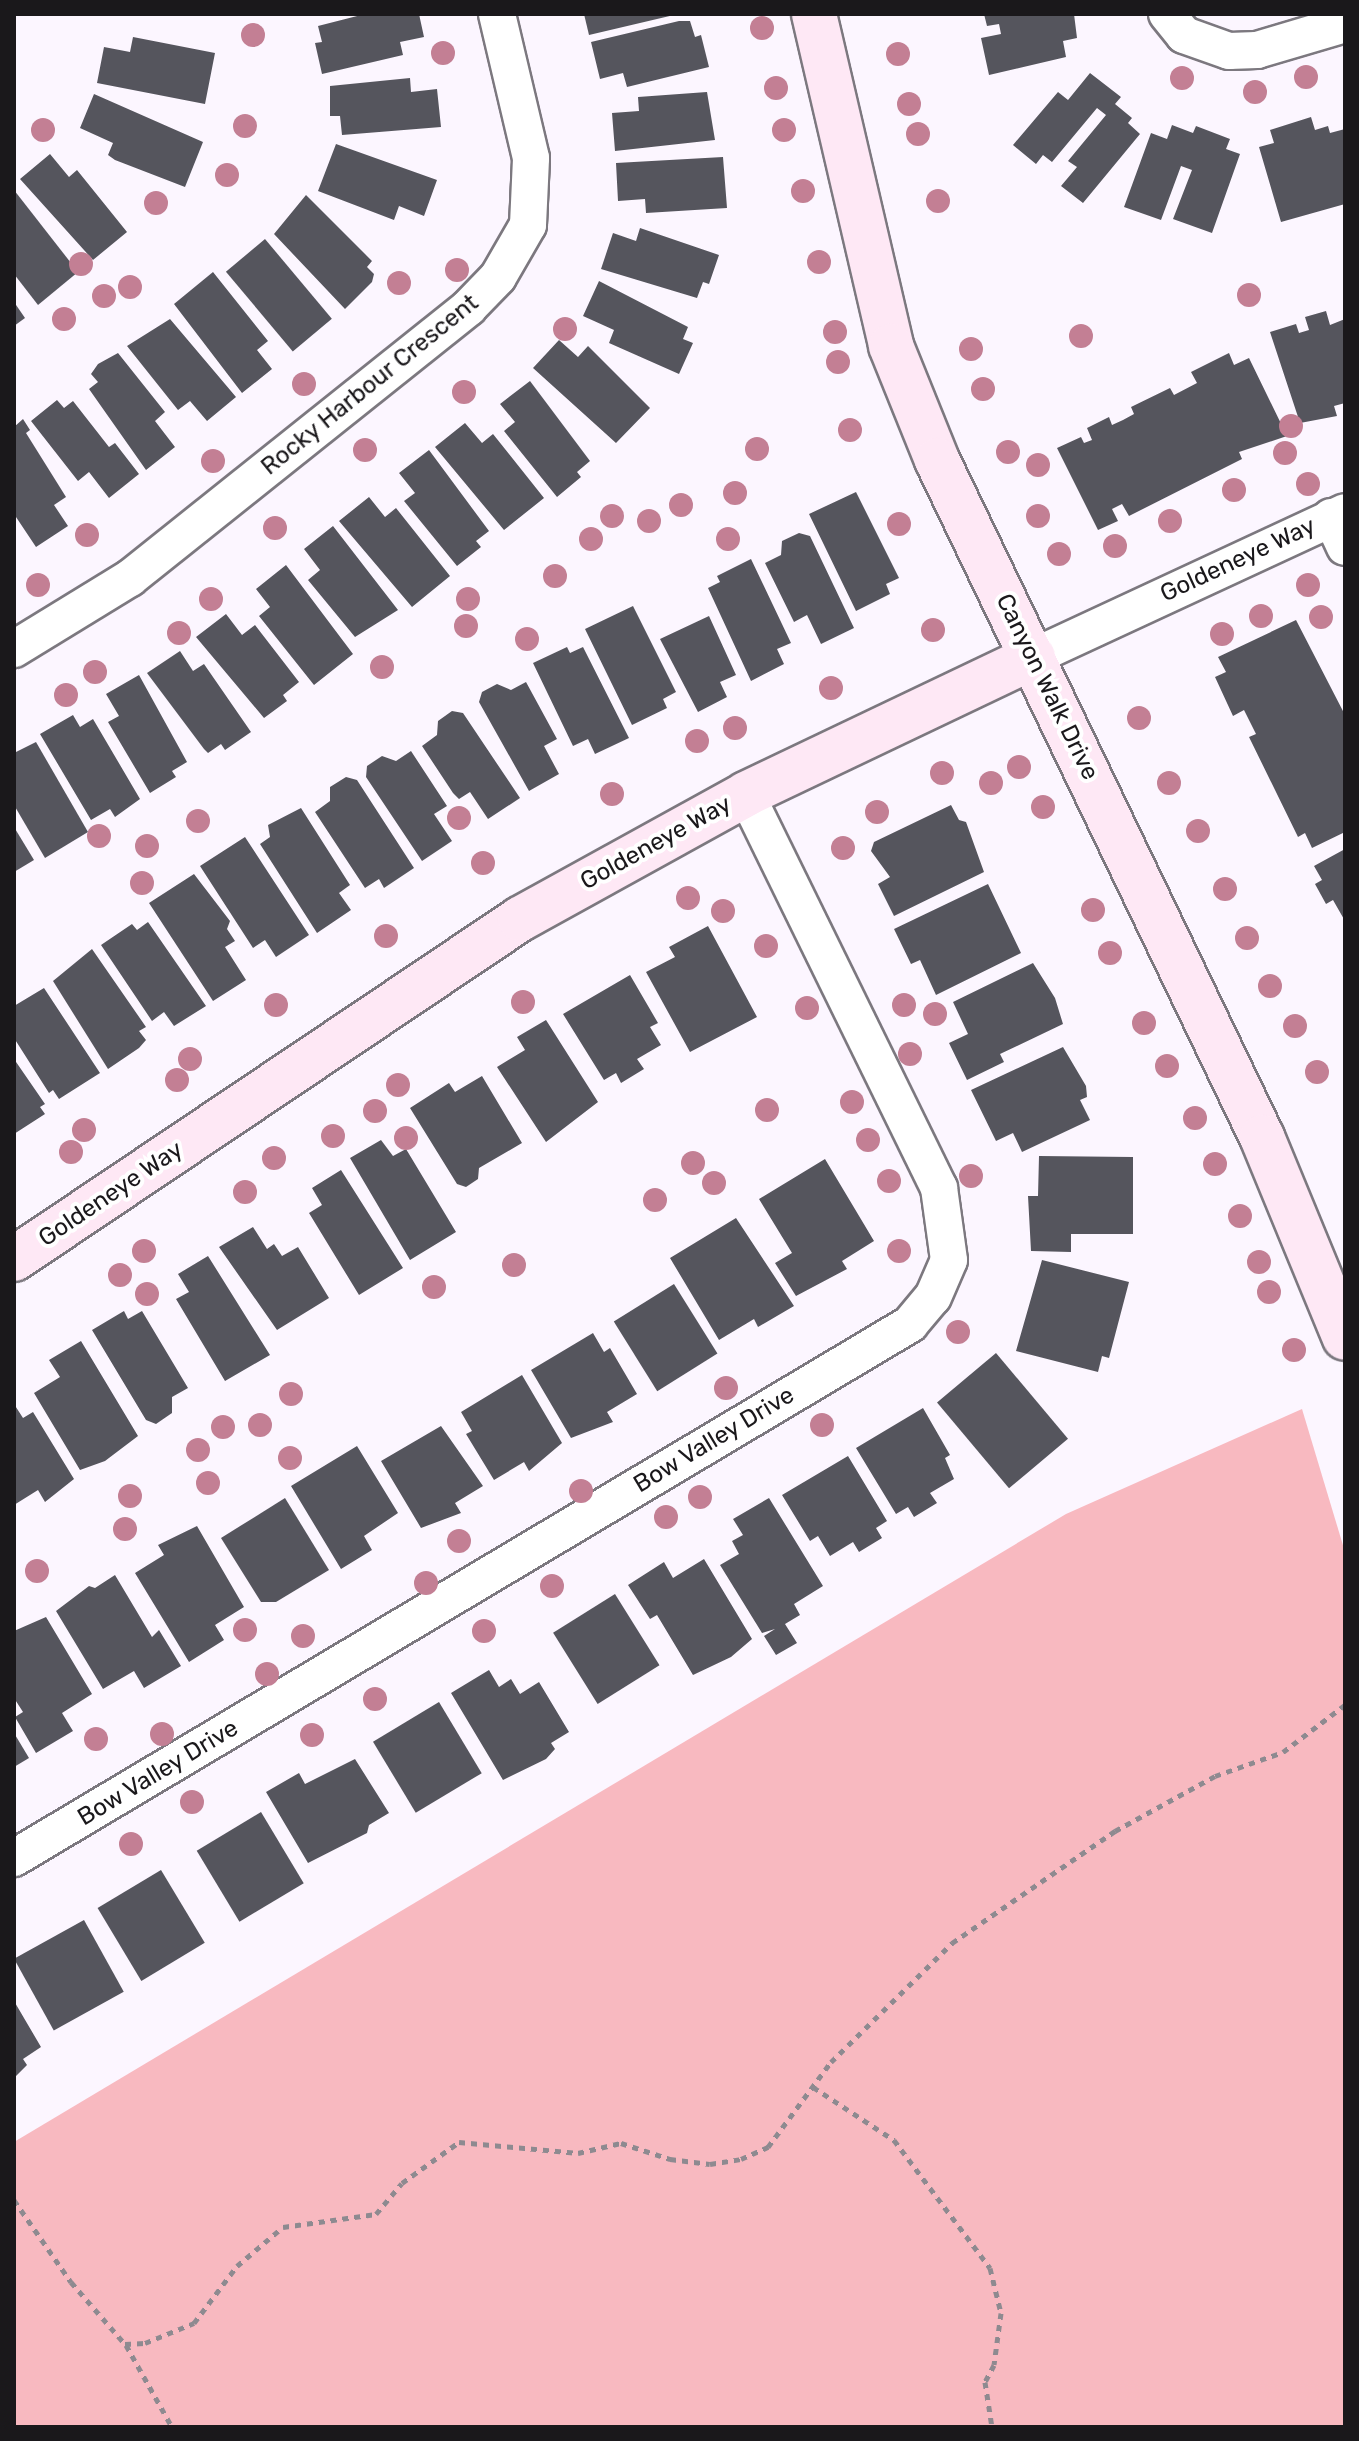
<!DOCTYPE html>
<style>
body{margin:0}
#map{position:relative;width:1359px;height:2441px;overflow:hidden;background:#fcf6ff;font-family:Rubik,sans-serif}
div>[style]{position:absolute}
.green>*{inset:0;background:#f8b9c0}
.building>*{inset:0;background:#55555d;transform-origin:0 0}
.path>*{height:5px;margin-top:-2.5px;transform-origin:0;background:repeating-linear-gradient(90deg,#8e8a90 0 6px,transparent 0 12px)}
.roads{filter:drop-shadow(2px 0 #7c787f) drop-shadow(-2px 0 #7c787f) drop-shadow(0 2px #7c787f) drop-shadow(0 -2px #7c787f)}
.street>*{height:36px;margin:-18px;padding:0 18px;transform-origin:18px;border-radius:18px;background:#fff}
.secondary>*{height:44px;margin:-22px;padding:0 22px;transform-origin:22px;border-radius:22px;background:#fee8f5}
.trees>*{width:24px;height:24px;margin:-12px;border-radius:50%;background:#c37f94}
span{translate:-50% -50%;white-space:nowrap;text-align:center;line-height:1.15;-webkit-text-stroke:8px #fff;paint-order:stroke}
.street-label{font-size:24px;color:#1a181b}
.frame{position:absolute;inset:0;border:16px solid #1a181b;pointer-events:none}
</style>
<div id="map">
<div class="green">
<div style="clip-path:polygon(1302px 1409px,1345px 1552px,1345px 2427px,14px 2427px,14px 2142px,1066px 1514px)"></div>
</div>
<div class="building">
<div style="clip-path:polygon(365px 14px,419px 14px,424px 37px,400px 42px,403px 55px,322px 74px,315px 43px,322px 42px,318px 26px)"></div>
<div style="clip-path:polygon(584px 14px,674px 14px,674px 15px,589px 35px)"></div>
<div style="clip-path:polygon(984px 14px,1074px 14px,1077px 38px,1063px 41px,1066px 57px,989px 75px,981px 38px,1001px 34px,999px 24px,987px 26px)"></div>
<div style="clip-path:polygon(679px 21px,690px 21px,695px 37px,701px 35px,709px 67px,627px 87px,623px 73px,600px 79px,591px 42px)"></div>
<div style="clip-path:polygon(133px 37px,215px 53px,205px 104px,97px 83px,104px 47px,130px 52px)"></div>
<div style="clip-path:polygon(1090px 73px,1121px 97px,1115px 104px,1132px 118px,1128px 123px,1140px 134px,1083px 203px,1061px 186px,1077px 167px,1068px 161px,1106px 115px,1097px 108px,1052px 162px,1043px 155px,1036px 164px,1013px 145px,1058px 92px,1068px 100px)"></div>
<div style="clip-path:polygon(410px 78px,411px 92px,437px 89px,441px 127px,342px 135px,340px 116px,330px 116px,330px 86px)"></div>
<div style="clip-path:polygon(707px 92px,715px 140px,615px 151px,612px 113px,639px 111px,638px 97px)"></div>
<div style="clip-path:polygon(94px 94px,203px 142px,185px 187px,115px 160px,108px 155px,113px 143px,80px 128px)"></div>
<div style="clip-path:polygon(1311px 117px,1315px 130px,1328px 126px,1330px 133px,1345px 129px,1345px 204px,1281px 222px,1259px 147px,1274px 143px,1270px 130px)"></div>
<div style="clip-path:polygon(1172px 125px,1193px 133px,1196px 126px,1230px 139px,1226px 149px,1240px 154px,1212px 233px,1173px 219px,1192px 170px,1181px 166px,1161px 220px,1124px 207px,1151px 133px,1167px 139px)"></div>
<div style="clip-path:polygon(336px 144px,437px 180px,424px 216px,399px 206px,394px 220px,318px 191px)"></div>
<div style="clip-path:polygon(50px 154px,69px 177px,77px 170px,127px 232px,93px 260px,20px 179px)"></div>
<div style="clip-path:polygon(723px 157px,727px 208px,646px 213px,645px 199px,618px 201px,616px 163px)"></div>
<div style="clip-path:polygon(14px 190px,78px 272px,38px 305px,14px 274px)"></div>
<div style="clip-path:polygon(306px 195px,372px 261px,367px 267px,374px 274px,372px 282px,345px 309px,274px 234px)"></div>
<div style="clip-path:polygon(640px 228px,719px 255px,709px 284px,703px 282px,697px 298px,601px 269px,613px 233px,636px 241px)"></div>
<div style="left:265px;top:239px;width:104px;height:51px;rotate:50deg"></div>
<div style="clip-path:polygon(213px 272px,268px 341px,257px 350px,272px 369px,242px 393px,174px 304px)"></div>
<div style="clip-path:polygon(599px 281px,688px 327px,683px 339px,693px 343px,679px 374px,609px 343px,614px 330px,583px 316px)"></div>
<div style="clip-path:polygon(14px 302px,25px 318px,14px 326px)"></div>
<div style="clip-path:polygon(1326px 311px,1330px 325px,1345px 319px,1345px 403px,1334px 406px,1337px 416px,1300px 423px,1270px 332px,1296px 324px,1299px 333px,1309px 330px,1305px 317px)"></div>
<div style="clip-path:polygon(170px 319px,236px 397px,207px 421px,190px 401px,178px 410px,127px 346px)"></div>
<div style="clip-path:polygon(559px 340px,578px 357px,588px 346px,650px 408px,616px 443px,533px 368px)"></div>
<div style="clip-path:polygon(118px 353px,165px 412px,155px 421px,175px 447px,146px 470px,89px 389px,98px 382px,91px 374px,98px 364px)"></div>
<div style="clip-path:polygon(1229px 353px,1234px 365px,1249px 358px,1287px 436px,1239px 452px,1242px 459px,1129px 516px,1122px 504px,1112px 509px,1118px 521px,1098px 530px,1057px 448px,1081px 437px,1084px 443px,1092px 440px,1087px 428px,1109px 417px,1112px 425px,1123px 420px,1134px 414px,1131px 407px,1170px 388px,1174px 395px,1197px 383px,1191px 372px)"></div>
<div style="clip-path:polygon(530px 381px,590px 461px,577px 472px,581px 477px,557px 497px,504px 431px,515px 422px,500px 404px)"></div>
<div style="clip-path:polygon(57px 400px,64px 408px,73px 401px,109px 447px,115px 443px,139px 474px,109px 498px,89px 472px,78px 481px,31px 421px)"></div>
<div style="clip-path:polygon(23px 419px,30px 430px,26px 433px,66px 497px,54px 505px,68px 526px,36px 547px,14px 514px,14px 427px)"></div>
<div style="clip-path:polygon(465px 423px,482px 443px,493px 434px,544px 498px,504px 530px,435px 447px)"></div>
<div style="clip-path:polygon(429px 450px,489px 531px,476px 541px,481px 547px,457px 566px,404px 501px,415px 493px,399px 473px)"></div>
<div style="clip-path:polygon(856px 492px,899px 578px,886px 584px,890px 594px,856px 611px,809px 514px)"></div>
<div style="clip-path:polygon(369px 497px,385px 517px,396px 508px,450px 576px,412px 607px,339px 521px)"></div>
<div style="clip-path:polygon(333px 526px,398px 610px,355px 637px,308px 580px,320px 570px,304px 549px)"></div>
<div style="clip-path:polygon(799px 533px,810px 536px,854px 628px,821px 644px,807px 615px,794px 622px,765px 563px,781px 555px,782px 541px)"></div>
<div style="clip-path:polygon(751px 559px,791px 643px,777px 649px,784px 664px,751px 681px,708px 588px,720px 582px,717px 576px)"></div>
<div style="clip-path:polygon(286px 565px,353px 654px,314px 685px,259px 616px,270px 607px,256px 589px)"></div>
<div style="clip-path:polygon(633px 606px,676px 692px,663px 699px,667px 708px,632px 725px,585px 629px)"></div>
<div style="clip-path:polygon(226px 614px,242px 635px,255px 625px,299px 682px,283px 695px,287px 701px,264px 718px,196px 637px)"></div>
<div style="clip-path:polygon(709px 616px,736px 675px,720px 682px,727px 697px,698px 712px,660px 639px)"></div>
<div style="clip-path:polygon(1296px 620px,1345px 715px,1345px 832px,1312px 848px,1305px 833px,1298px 837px,1249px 737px,1256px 734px,1244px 710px,1233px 716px,1215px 677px,1226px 672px,1218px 657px)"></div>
<div style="clip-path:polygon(567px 647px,570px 653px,583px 647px,629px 738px,595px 754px,588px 739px,573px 746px,533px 663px)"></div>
<div style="clip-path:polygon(180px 651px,193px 671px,204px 664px,251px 732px,225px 750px,221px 744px,208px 753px,204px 749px,147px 673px)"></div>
<div style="clip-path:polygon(139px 675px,187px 762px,172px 771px,176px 777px,150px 793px,108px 722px,119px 716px,106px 694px)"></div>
<div style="clip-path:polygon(526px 682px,557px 739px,544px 746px,559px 774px,529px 791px,479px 702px,482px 692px,497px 684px,511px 690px)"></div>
<div style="clip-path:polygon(452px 711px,463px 713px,520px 798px,488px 819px,470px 792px,459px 799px,453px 793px,422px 746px,437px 735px,438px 721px)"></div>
<div style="clip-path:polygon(73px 715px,80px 727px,93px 719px,140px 799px,115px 817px,110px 809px,91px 820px,40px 734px)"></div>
<div style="clip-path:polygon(36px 742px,88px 832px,45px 858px,14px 805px,14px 753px)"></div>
<div style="clip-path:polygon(411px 751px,447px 806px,434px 814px,452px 841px,422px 861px,366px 777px,367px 766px,382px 756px,396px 761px)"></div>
<div style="clip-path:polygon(346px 777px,357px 780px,414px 868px,384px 888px,379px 879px,365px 888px,315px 812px,330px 801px,330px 787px)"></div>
<div style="clip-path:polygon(951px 805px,959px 820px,966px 822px,984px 872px,894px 916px,878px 884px,890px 877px,871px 851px,874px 842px)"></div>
<div style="clip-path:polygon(301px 808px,350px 885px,339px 893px,351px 910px,317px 933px,260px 844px,270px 837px,268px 825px)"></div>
<div style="clip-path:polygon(14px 827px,34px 860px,14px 872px)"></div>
<div style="clip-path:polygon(245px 837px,309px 935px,276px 957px,265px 940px,253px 948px,200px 866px)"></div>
<div style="clip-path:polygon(1345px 849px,1345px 921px,1333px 900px,1326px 904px,1315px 884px,1322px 880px,1314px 866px)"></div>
<div style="clip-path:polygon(194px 874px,230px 921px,227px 929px,235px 941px,225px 947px,246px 980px,213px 1001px,149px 903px)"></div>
<div style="clip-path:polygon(988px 884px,1021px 953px,936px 995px,920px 960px,911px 964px,894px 929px)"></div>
<div style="clip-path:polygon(148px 922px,206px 1006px,174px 1026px,164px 1012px,152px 1021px,101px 945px,132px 924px,137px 930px)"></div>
<div style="clip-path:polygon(708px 926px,757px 1017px,690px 1052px,646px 972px,675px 957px,669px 947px)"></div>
<div style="clip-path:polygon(92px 949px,146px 1027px,139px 1031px,146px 1040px,139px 1048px,108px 1069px,53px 981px)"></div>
<div style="clip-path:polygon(1033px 963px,1055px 998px,1063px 1024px,1000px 1054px,1004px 1062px,967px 1080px,949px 1043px,968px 1034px,953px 1002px)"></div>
<div style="clip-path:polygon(630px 975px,658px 1023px,650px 1027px,661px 1045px,637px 1059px,644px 1069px,621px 1083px,616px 1073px,604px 1080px,563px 1014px)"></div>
<div style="clip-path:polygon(44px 988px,100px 1073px,59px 1099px,53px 1090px,49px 1093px,14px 1038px,14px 1006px)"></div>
<div style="clip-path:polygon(546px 1020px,598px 1102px,546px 1142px,497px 1067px,525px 1050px,517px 1037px)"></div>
<div style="clip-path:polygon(1063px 1047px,1086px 1086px,1087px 1097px,1080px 1100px,1090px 1120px,1022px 1152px,1013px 1133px,996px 1141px,971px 1090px)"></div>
<div style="clip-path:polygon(14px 1059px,45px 1104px,40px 1107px,45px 1114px,14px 1134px)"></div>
<div style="clip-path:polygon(482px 1076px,522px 1143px,479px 1168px,478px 1179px,466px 1187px,457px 1184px,410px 1108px,449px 1083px,455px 1092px)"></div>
<div style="clip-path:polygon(381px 1140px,393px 1156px,406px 1149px,456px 1232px,410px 1260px,350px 1158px)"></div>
<div style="clip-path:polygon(1039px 1156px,1133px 1157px,1133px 1234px,1071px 1234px,1071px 1252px,1031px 1251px,1028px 1196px,1038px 1196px)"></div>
<div style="clip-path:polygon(825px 1159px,874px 1241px,842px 1261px,847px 1269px,796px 1296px,775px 1263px,792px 1253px,759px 1199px)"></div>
<div style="clip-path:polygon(341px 1170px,403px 1268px,359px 1295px,309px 1213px,322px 1205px,312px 1188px)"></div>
<div style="clip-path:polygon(736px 1218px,794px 1306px,758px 1327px,754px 1319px,719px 1340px,670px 1258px)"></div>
<div style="clip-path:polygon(253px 1227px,267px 1249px,274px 1244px,282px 1256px,298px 1247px,329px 1298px,277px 1330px,219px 1247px)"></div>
<div style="clip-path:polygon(208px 1256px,270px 1355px,225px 1381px,176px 1299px,189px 1292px,178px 1274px)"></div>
<div style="clip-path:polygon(1042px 1260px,1129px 1282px,1109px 1358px,1102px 1356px,1098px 1372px,1016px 1351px)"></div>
<div style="left:674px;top:1284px;width:82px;height:71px;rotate:58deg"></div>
<div style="clip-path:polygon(124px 1311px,128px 1319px,142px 1311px,188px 1388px,172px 1397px,172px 1413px,156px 1424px,146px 1420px,92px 1330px)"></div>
<div style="clip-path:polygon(593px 1333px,604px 1352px,610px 1348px,637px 1394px,607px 1412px,613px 1422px,571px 1438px,531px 1370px)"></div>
<div style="clip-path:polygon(81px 1341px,138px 1436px,105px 1461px,80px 1470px,34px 1393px,60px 1377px,49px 1360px)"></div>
<div style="left:996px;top:1353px;width:112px;height:77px;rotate:50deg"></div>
<div style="clip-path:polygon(522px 1375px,562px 1443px,529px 1471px,524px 1462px,494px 1480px,466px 1434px,472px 1431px,461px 1412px)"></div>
<div style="clip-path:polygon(14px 1404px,23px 1418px,33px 1412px,74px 1479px,45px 1502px,38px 1490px,14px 1505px)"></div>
<div style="clip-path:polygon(923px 1408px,950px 1455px,945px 1458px,954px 1479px,930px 1493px,937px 1503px,914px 1517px,908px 1507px,896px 1514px,856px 1448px)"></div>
<div style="clip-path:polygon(441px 1426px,483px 1486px,455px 1503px,461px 1513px,421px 1528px,381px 1461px)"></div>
<div style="clip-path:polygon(357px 1446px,398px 1513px,364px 1536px,372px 1550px,341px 1569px,291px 1486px)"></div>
<div style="clip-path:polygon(848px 1456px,887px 1521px,876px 1528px,882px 1538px,859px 1552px,853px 1542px,830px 1556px,818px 1536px,810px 1541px,782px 1495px)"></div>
<div style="clip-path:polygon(285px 1498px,329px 1570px,276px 1602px,261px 1602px,221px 1538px)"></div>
<div style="clip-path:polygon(769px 1498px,823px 1586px,794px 1604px,800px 1615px,785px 1624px,797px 1643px,776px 1655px,764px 1636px,775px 1629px,762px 1633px,720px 1565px,739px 1554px,732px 1541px,743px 1535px,733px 1519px)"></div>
<div style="clip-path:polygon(197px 1526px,244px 1607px,215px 1625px,224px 1640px,189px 1662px,135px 1573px,164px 1555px,158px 1545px)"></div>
<div style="clip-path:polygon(704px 1559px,752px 1639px,731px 1657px,693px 1675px,657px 1615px,650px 1619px,628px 1585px,664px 1562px,673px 1578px)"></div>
<div style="clip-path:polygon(115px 1575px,152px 1637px,159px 1630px,181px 1666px,144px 1688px,134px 1671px,103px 1689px,56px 1611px,89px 1586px,95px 1588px)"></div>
<div style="left:615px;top:1594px;width:84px;height:73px;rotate:58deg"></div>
<div style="clip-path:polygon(46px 1617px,92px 1694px,62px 1713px,73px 1731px,36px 1753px,15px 1717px,23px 1712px,14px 1698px,14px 1631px)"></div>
<div style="clip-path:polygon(489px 1670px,499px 1687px,511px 1679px,520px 1694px,539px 1682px,569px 1732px,551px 1743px,555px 1749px,546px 1759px,503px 1780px,451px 1693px)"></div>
<div style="left:439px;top:1702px;width:83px;height:77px;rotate:59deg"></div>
<div style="clip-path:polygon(14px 1733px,29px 1758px,14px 1767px)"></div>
<div style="clip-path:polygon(355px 1759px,389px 1813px,369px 1825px,367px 1833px,308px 1863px,266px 1792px,299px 1773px,305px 1784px)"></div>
<div style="left:261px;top:1812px;width:83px;height:75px;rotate:59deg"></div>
<div style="left:161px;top:1870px;width:85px;height:74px;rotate:59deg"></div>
<div style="left:84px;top:1920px;width:82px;height:80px;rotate:61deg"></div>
<div style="clip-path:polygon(14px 2001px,41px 2047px,23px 2059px,27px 2065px,14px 2078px)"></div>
</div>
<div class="path">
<div style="left:813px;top:2087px;width:97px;rotate:33.2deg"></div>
<div style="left:894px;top:2140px;width:160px;rotate:53.1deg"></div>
<div style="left:990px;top:2268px;width:46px;rotate:76.3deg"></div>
<div style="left:1001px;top:2313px;width:52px;rotate:97.7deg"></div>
<div style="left:994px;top:2365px;width:19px;rotate:118deg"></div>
<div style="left:985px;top:2382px;width:46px;rotate:81.2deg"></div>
<div style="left:14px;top:2200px;width:100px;rotate:55.2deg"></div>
<div style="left:71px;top:2282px;width:82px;rotate:48.9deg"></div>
<div style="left:125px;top:2344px;width:20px;rotate:-3deg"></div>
<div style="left:145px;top:2343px;width:53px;rotate:-22.2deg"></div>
<div style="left:194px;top:2323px;width:71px;rotate:-53deg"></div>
<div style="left:237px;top:2266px;width:60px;rotate:-40.3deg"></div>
<div style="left:283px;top:2227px;width:94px;rotate:-8deg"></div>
<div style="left:376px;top:2214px;width:40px;rotate:-50deg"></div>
<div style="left:402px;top:2183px;width:70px;rotate:-35.7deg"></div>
<div style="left:459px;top:2142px;width:120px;rotate:5.3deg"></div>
<div style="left:578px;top:2153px;width:44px;rotate:-13.1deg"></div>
<div style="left:621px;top:2143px;width:52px;rotate:18.1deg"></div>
<div style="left:670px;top:2159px;width:40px;rotate:7.1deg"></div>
<div style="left:710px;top:2164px;width:31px;rotate:-9deg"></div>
<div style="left:741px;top:2159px;width:30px;rotate:-24deg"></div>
<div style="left:768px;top:2147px;width:106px;rotate:-53.5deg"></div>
<div style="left:831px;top:2062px;width:170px;rotate:-44.5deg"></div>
<div style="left:952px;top:1943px;width:198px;rotate:-34.5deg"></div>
<div style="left:1115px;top:1831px;width:114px;rotate:-28.8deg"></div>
<div style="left:1215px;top:1776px;width:72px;rotate:-19.4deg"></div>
<div style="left:1283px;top:1752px;width:78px;rotate:-37.2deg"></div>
<div style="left:126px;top:2345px;width:94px;rotate:60.7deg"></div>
</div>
<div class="roads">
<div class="street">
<div style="left:1167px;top:14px;width:27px;rotate:51deg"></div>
<div style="left:1184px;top:35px;width:48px;rotate:19.6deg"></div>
<div style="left:1229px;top:51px;width:28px;rotate:-2deg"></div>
<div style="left:1257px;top:50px;width:92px;rotate:-16.5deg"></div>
<div style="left:1331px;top:517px;width:33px;rotate:65deg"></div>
<div style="left:14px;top:649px;width:136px;rotate:-31.5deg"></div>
<div style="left:130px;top:578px;width:433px;rotate:-38.6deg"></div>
<div style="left:468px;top:308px;width:43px;rotate:-45.9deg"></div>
<div style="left:498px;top:277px;width:60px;rotate:-60deg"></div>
<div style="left:528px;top:225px;width:67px;rotate:-87.4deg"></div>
<div style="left:531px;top:158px;width:148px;rotate:-103.3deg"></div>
<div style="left:1033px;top:657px;width:344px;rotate:-24.9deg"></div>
<div style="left:14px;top:1858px;width:1043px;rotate:-30.79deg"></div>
<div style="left:910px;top:1324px;width:35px;rotate:-50deg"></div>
<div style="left:933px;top:1297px;width:40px;rotate:-66.6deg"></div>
<div style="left:949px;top:1260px;width:73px;rotate:-97.9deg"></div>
<div style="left:939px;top:1188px;width:439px;rotate:-116.1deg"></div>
</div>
<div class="secondary">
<div style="left:814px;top:14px;width:341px;rotate:76.9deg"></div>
<div style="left:891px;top:346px;width:123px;rotate:68deg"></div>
<div style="left:937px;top:460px;width:751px;rotate:64.36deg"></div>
<div style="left:1262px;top:1137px;width:217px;rotate:67.6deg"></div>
<div style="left:14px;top:1259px;width:610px;rotate:-33.9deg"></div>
<div style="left:520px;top:919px;width:258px;rotate:-28.9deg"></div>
<div style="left:746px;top:794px;width:318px;rotate:-25.5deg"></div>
</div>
</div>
<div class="trees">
<div style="left:762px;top:28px"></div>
<div style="left:253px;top:35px"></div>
<div style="left:443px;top:53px"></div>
<div style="left:898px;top:54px"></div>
<div style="left:1306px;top:77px"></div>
<div style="left:1182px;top:78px"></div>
<div style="left:776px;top:88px"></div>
<div style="left:1255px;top:92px"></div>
<div style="left:909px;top:104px"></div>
<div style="left:245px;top:126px"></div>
<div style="left:43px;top:130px"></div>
<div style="left:784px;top:130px"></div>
<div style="left:918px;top:134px"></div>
<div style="left:227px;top:175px"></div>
<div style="left:803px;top:191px"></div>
<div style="left:938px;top:201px"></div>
<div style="left:156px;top:203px"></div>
<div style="left:819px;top:262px"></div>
<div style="left:81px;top:264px"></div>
<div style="left:457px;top:270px"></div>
<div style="left:399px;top:283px"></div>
<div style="left:130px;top:287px"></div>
<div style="left:1249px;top:295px"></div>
<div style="left:104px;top:296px"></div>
<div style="left:64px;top:319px"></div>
<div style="left:565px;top:329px"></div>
<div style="left:835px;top:332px"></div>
<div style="left:1081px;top:336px"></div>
<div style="left:971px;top:349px"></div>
<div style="left:838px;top:362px"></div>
<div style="left:304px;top:384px"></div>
<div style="left:983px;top:389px"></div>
<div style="left:464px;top:392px"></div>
<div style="left:1291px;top:426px"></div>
<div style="left:850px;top:430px"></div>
<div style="left:757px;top:449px"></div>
<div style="left:365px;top:450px"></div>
<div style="left:1008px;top:452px"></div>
<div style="left:1285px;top:453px"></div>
<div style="left:213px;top:461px"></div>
<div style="left:1038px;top:465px"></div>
<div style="left:1308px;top:484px"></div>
<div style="left:1234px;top:490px"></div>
<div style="left:735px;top:493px"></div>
<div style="left:681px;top:505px"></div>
<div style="left:612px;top:516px"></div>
<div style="left:1038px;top:516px"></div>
<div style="left:649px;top:521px"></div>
<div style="left:1170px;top:521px"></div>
<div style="left:899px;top:524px"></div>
<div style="left:275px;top:528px"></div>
<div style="left:87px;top:535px"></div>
<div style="left:591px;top:539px"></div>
<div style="left:728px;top:539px"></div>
<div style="left:1115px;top:546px"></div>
<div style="left:1059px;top:554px"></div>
<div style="left:555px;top:576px"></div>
<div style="left:38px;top:585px"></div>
<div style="left:1308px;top:585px"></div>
<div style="left:211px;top:599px"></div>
<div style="left:468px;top:599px"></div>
<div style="left:1261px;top:616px"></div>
<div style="left:1321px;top:617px"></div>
<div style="left:466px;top:626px"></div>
<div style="left:933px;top:630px"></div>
<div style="left:179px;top:633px"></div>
<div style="left:1222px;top:634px"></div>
<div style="left:527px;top:639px"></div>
<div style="left:382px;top:667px"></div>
<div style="left:95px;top:672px"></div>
<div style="left:831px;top:688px"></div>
<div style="left:66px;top:695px"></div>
<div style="left:1139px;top:718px"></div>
<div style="left:735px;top:728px"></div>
<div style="left:697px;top:741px"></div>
<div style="left:1019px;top:767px"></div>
<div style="left:942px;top:773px"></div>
<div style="left:991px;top:783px"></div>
<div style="left:1169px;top:783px"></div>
<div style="left:612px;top:794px"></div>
<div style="left:1043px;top:807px"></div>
<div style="left:877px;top:812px"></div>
<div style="left:459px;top:818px"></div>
<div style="left:198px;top:821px"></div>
<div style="left:1198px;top:831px"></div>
<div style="left:99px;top:836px"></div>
<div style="left:147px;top:846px"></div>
<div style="left:843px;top:848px"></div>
<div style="left:483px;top:863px"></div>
<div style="left:142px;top:883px"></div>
<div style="left:1225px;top:889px"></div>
<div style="left:688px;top:898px"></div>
<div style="left:1093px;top:910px"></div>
<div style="left:723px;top:911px"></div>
<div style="left:386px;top:936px"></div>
<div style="left:1247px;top:938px"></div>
<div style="left:766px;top:946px"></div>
<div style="left:1110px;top:953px"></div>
<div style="left:1270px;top:986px"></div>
<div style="left:523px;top:1002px"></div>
<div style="left:276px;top:1005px"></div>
<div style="left:904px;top:1005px"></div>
<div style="left:807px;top:1008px"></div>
<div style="left:935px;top:1014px"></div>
<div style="left:1144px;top:1023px"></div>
<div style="left:1295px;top:1026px"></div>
<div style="left:910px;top:1054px"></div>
<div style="left:190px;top:1059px"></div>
<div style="left:1167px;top:1066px"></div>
<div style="left:1317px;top:1072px"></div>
<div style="left:177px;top:1080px"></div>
<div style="left:398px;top:1085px"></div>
<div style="left:852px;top:1102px"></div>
<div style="left:767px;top:1110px"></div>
<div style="left:375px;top:1111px"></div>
<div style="left:1195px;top:1118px"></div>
<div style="left:84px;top:1130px"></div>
<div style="left:333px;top:1136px"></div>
<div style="left:406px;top:1138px"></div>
<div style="left:868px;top:1140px"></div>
<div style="left:71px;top:1152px"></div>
<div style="left:274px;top:1158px"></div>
<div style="left:693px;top:1163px"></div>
<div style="left:1215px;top:1164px"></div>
<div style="left:971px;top:1176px"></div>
<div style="left:889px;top:1181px"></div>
<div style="left:714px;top:1183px"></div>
<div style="left:245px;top:1192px"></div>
<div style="left:655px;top:1200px"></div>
<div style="left:1240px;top:1216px"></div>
<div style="left:144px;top:1251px"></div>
<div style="left:899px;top:1251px"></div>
<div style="left:1259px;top:1262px"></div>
<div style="left:514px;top:1265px"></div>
<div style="left:120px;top:1275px"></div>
<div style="left:434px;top:1287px"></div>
<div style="left:1269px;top:1292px"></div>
<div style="left:147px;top:1294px"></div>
<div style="left:958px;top:1332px"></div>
<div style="left:1294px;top:1350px"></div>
<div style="left:726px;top:1388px"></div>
<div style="left:291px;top:1394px"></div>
<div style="left:260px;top:1425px"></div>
<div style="left:822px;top:1425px"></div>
<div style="left:223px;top:1427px"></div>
<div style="left:198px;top:1450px"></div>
<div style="left:290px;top:1458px"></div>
<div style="left:208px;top:1483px"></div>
<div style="left:581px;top:1491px"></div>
<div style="left:130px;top:1496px"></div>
<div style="left:700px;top:1497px"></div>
<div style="left:666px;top:1517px"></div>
<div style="left:125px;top:1529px"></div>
<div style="left:459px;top:1541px"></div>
<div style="left:37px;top:1571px"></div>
<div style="left:426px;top:1583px"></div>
<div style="left:552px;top:1586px"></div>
<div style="left:245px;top:1630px"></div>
<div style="left:484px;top:1631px"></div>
<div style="left:303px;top:1636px"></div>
<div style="left:267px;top:1674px"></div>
<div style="left:375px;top:1699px"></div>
<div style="left:162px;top:1734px"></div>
<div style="left:312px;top:1735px"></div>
<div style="left:96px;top:1739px"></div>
<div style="left:192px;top:1802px"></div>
<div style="left:131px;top:1844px"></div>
</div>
<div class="street-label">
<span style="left:370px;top:385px;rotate:-39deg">Rocky Harbour Crescent</span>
<span style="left:1238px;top:560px;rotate:-25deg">Goldeneye Way</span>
<span style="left:1047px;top:687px;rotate:64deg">Canyon Walk Drive</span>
<span style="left:656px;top:843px;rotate:-29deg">Goldeneye Way</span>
<span style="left:111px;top:1194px;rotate:-34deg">Goldeneye Way</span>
<span style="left:714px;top:1440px;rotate:-31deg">Bow Valley Drive</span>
<span style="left:158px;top:1773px;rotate:-31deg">Bow Valley Drive</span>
</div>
<div class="frame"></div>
</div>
